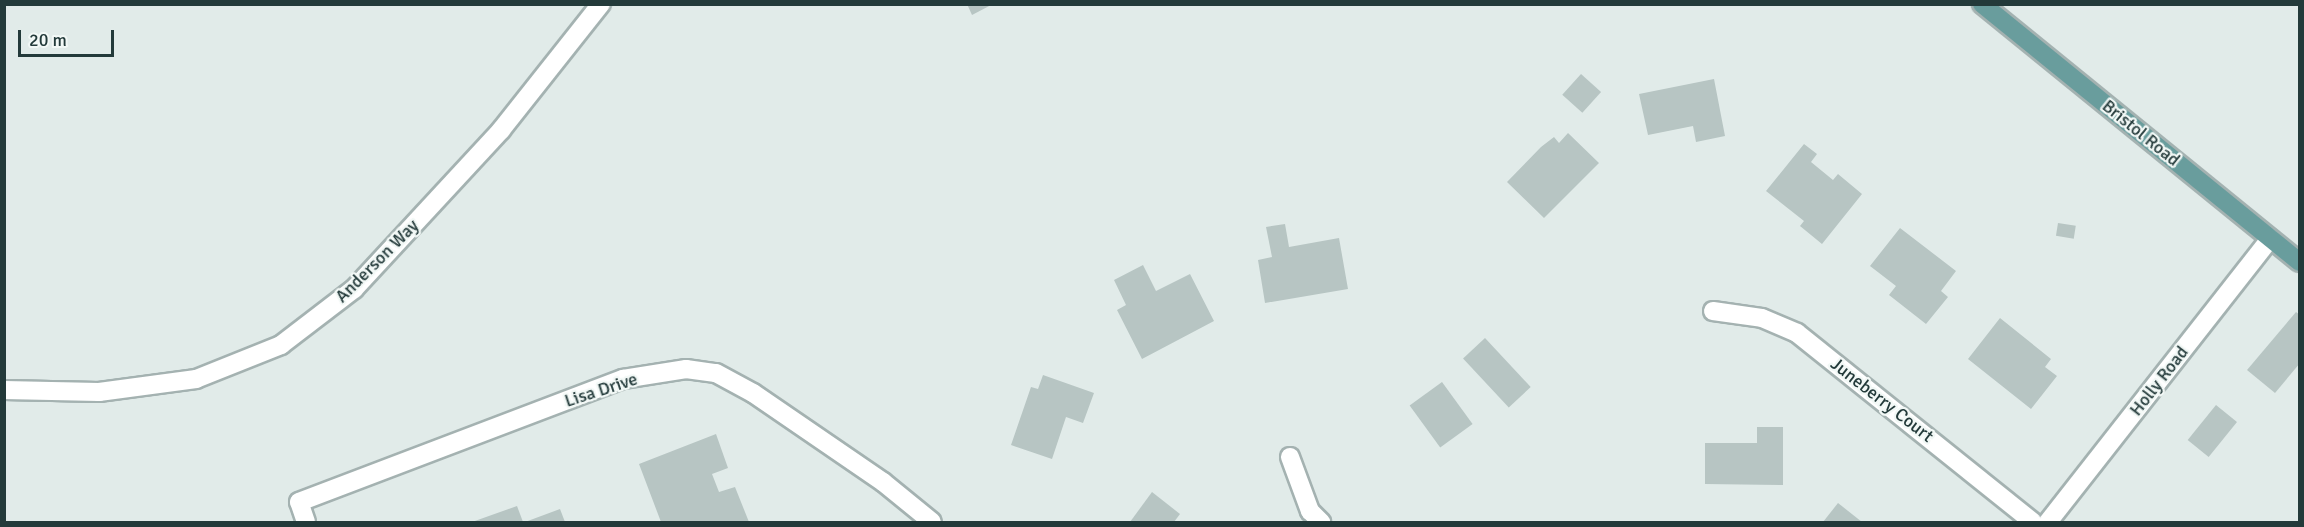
<!DOCTYPE html>
<style>
body{margin:0}
#map{position:relative;width:2304px;height:527px;overflow:hidden;background:#e1ebe9;font-family:Signika,sans-serif}
div>[style]{position:absolute}
.building>*{inset:0;background:#b7c5c3;transform-origin:0 0}
.roads{filter:drop-shadow(2px 0 #a4b2b1) drop-shadow(-2px 0 #a4b2b1) drop-shadow(0 2px #a4b2b1) drop-shadow(0 -2px #a4b2b1)}
.minor>*{height:18px;margin:-9px;padding:0 9px;transform-origin:9px;border-radius:9px;background:#fff}
.major>*{height:18px;margin:-9px;padding:0 9px;transform-origin:9px;border-radius:9px;background:#699d9d}
span{translate:-50% -50%;white-space:nowrap;text-align:center;line-height:1.15;-webkit-text-stroke:4.5px #f2f8f6;paint-order:stroke}
.street-label{font-size:18px;color:#233a3a}
.frame{position:absolute;inset:0;border:6px solid #233a3a;pointer-events:none}
.scale{position:absolute;left:18px;top:30px;width:96px;height:27px;box-sizing:border-box;border:3px solid #233a3a;border-top:0;padding-left:8px;font-size:18px;line-height:21px;white-space:nowrap;color:#233a3a;-webkit-text-stroke:4px #f2f8f6;paint-order:stroke}
</style>
<div id="map">
<div class="building">
<div style="clip-path:polygon(967px 4px,993px 4px,972px 15px)"></div>
<div style="left:1581px;top:74px;width:27px;height:28px;rotate:42deg"></div>
<div style="clip-path:polygon(1714px 79px,1725px 136px,1696px 142px,1693px 126px,1648px 135px,1639px 94px)"></div>
<div style="clip-path:polygon(1568px 133px,1599px 163px,1544px 218px,1507px 182px,1541px 147px,1554px 137px,1559px 143px)"></div>
<div style="clip-path:polygon(1804px 144px,1817px 154px,1811px 162px,1833px 180px,1838px 174px,1862px 194px,1822px 244px,1800px 226px,1804px 221px,1766px 191px)"></div>
<div style="left:2058px;top:223px;width:18px;height:13px;rotate:9deg"></div>
<div style="clip-path:polygon(1285px 224px,1289px 247px,1339px 238px,1348px 289px,1265px 303px,1258px 260px,1272px 257px,1266px 227px)"></div>
<div style="clip-path:polygon(1900px 228px,1956px 271px,1941px 291px,1948px 297px,1926px 324px,1889px 295px,1896px 286px,1870px 266px)"></div>
<div style="clip-path:polygon(1143px 265px,1156px 291px,1190px 274px,1214px 321px,1142px 359px,1117px 310px,1126px 305px,1114px 280px)"></div>
<div style="clip-path:polygon(2296px 312px,2300px 315px,2300px 363px,2275px 393px,2247px 370px)"></div>
<div style="clip-path:polygon(2000px 318px,2051px 359px,2045px 367px,2057px 376px,2031px 409px,1968px 359px)"></div>
<div style="left:1485px;top:338px;width:67px;height:30px;rotate:47deg"></div>
<div style="clip-path:polygon(1043px 375px,1094px 393px,1083px 423px,1066px 417px,1052px 459px,1011px 445px,1031px 387px,1038px 389px)"></div>
<div style="left:1442px;top:382px;width:52px;height:40px;rotate:54deg"></div>
<div style="left:2216px;top:405px;width:27px;height:45px;rotate:39deg"></div>
<div style="clip-path:polygon(1757px 427px,1783px 427px,1783px 485px,1705px 484px,1705px 443px,1757px 443px)"></div>
<div style="clip-path:polygon(716px 434px,728px 468px,712px 474px,719px 492px,735px 487px,749px 522px,661px 522px,639px 464px)"></div>
<div style="clip-path:polygon(1152px 492px,1180px 514px,1174px 522px,1130px 522px)"></div>
<div style="clip-path:polygon(1838px 503px,1862px 522px,1823px 522px)"></div>
<div style="clip-path:polygon(517px 506px,523px 522px,472px 522px)"></div>
<div style="clip-path:polygon(560px 509px,565px 522px,525px 522px)"></div>
</div>
<div class="roads">
<div class="minor">
<div style="left:1713px;top:311px;width:49px;rotate:8.1deg"></div>
<div style="left:1762px;top:318px;width:38px;rotate:23deg"></div>
<div style="left:1797px;top:333px;width:302px;rotate:38.7deg"></div>
<div style="left:4px;top:390px;width:95px;rotate:1.2deg"></div>
<div style="left:99px;top:392px;width:98px;rotate:-7.6deg"></div>
<div style="left:196px;top:379px;width:92px;rotate:-21.8deg"></div>
<div style="left:281px;top:345px;width:92px;rotate:-37.5deg"></div>
<div style="left:354px;top:289px;width:217px;rotate:-47.2deg"></div>
<div style="left:501px;top:130px;width:161px;rotate:-51.6deg"></div>
<div style="left:1290px;top:457px;width:58px;rotate:69.7deg"></div>
<div style="left:1310px;top:511px;width:16px;rotate:45deg"></div>
<div style="left:306px;top:522px;width:21px;rotate:-109deg"></div>
<div style="left:299px;top:502px;width:347px;rotate:-20.8deg"></div>
<div style="left:623px;top:379px;width:64px;rotate:-9deg"></div>
<div style="left:686px;top:369px;width:30px;rotate:8deg"></div>
<div style="left:716px;top:373px;width:42px;rotate:28.4deg"></div>
<div style="left:753px;top:393px;width:158px;rotate:34.4deg"></div>
<div style="left:883px;top:482px;width:63px;rotate:39.2deg"></div>
<div style="left:2048px;top:522px;width:360px;rotate:-51.9deg"></div>
</div>
<div class="major">
<div style="left:1982px;top:4px;width:409px;rotate:39.1deg"></div>
</div>
</div>
<div class="street-label">
<span style="left:2141px;top:133px;rotate:39deg">Bristol Road</span>
<span style="left:377px;top:261px;rotate:-45deg">Anderson Way</span>
<span style="left:2159px;top:381px;rotate:-52deg">Holly Road</span>
<span style="left:601px;top:390px;rotate:-18deg">Lisa Drive</span>
<span style="left:1882px;top:400px;rotate:38deg">Juneberry Court</span>
</div>
<div class="frame"></div>
<div class="scale">20 m</div>
</div>
